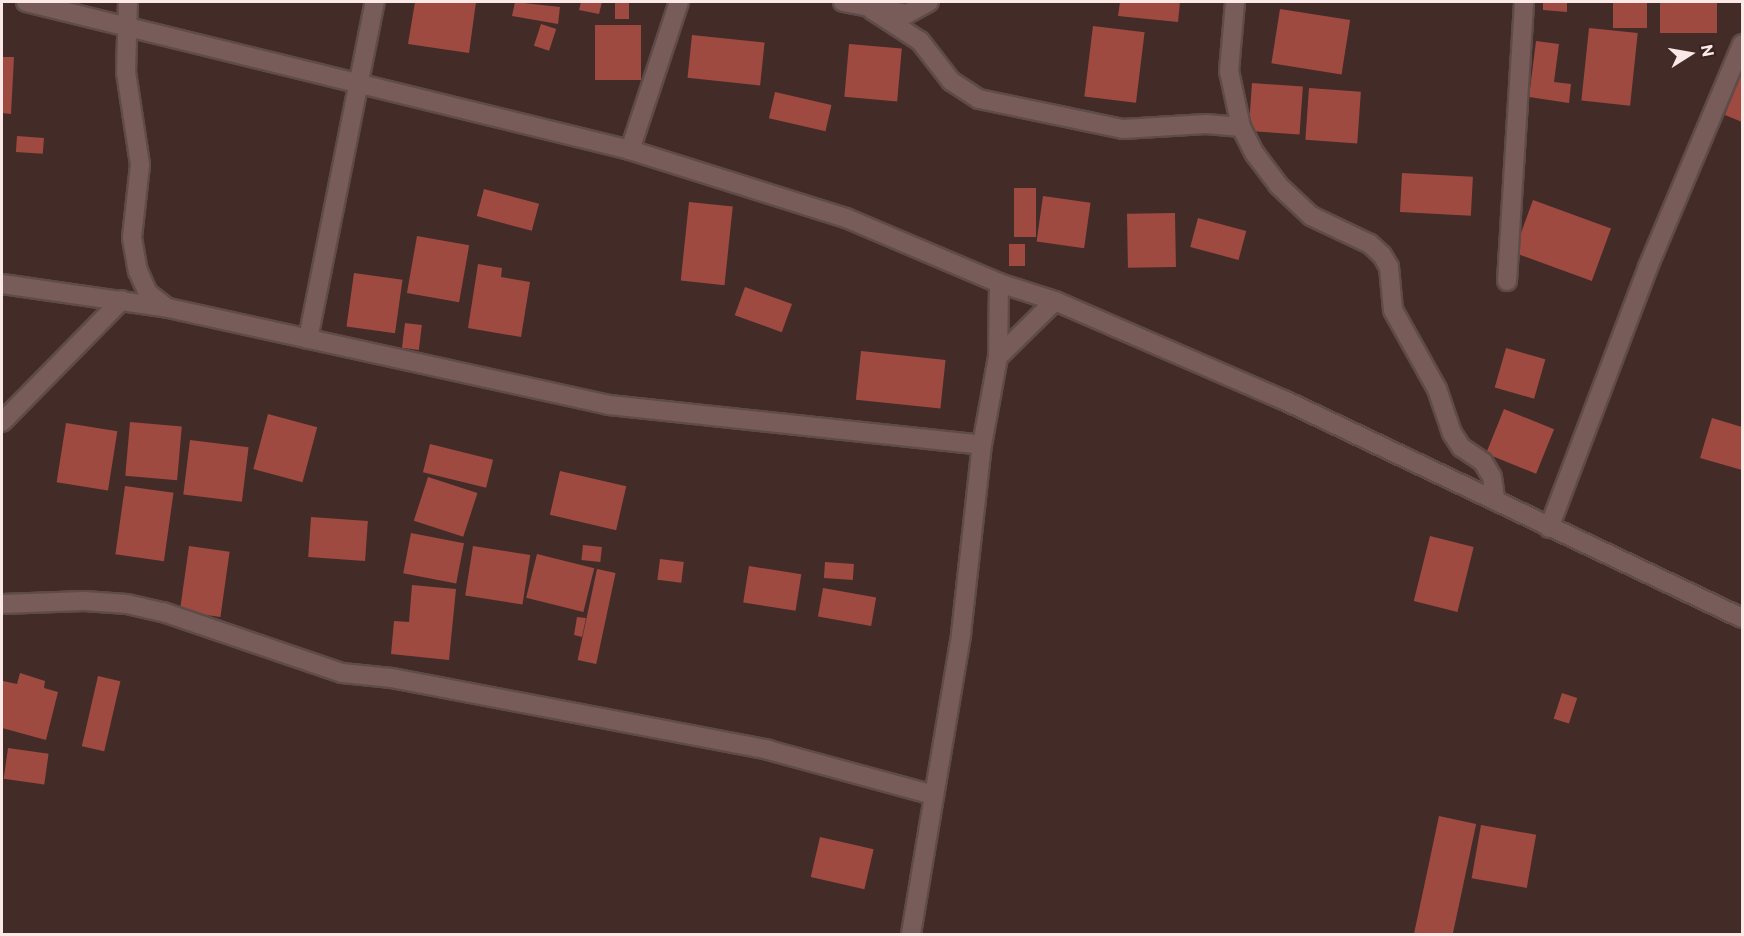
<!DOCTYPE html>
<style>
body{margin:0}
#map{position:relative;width:1744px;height:936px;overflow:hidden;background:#432b28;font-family:Commissioner,sans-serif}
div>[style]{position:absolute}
.building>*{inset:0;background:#9e4a41;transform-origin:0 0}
.roads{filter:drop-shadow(2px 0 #5f4b48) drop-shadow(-2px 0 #5f4b48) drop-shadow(0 2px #5f4b48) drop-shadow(0 -2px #5f4b48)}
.minor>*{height:18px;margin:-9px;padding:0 9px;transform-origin:9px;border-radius:9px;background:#785c59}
span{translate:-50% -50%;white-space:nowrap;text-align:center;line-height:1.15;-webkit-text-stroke:6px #38211e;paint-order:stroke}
.frame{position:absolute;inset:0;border:3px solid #fae9e7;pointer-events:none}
.north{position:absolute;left:1660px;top:24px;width:60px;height:60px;-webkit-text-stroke:4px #38211e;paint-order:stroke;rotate:79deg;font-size:16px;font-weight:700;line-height:24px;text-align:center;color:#fae9e7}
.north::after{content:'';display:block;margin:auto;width:21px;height:27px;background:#fae9e7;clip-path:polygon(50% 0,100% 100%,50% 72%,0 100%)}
</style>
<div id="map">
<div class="building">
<div style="clip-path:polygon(415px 2px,476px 2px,469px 53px,408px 44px)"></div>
<div style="clip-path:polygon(515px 2px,560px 7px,558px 24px,512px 16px)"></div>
<div style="clip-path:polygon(581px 2px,602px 2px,599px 14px,579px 10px)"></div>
<div style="left:615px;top:2px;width:14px;height:17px"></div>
<div style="clip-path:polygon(1120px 2px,1180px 2px,1178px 22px,1118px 16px)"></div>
<div style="clip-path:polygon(1543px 2px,1567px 2px,1567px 12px,1543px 10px)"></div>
<div style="left:1613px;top:2px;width:34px;height:26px"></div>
<div style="left:1660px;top:2px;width:57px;height:31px"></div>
<div style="left:1280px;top:9px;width:71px;height:55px;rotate:9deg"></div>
<div style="left:541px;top:24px;width:16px;height:23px;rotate:18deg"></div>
<div style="left:595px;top:25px;width:46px;height:55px"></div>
<div style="left:1093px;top:26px;width:52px;height:71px;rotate:7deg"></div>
<div style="left:1589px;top:28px;width:49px;height:73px;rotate:6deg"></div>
<div style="left:692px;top:35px;width:73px;height:43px;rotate:6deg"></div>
<div style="clip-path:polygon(1536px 41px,1559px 44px,1554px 82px,1571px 84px,1569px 103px,1529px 97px)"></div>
<div style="left:849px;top:44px;width:53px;height:53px;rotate:5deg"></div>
<div style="clip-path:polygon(2px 57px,14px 57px,11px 114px,2px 113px)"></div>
<div style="clip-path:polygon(1742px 70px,1742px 122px,1725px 115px)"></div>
<div style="left:1252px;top:83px;width:51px;height:48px;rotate:4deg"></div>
<div style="left:1309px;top:88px;width:52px;height:52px;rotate:4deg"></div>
<div style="left:775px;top:92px;width:58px;height:27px;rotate:13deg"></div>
<div style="left:17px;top:136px;width:27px;height:16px;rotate:4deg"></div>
<div style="left:1402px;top:173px;width:71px;height:39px;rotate:3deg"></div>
<div style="left:1014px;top:188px;width:22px;height:49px"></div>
<div style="left:484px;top:189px;width:57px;height:28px;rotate:15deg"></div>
<div style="left:1043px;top:196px;width:48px;height:46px;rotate:8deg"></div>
<div style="left:1533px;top:200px;width:83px;height:56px;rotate:20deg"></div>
<div style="left:689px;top:202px;width:44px;height:79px;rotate:6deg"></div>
<div style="left:1175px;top:213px;width:54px;height:48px;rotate:89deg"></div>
<div style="left:1198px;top:218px;width:50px;height:30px;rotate:15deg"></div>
<div style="left:417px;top:236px;width:53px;height:58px;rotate:10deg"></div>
<div style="left:1009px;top:244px;width:16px;height:22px"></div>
<div style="clip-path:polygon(478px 264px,502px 268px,501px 277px,530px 282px,521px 337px,468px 328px)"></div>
<div style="left:354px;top:273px;width:49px;height:54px;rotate:8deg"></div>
<div style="left:745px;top:287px;width:50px;height:30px;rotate:20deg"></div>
<div style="left:405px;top:323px;width:17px;height:25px;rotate:7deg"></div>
<div style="left:1506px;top:348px;width:41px;height:41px;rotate:16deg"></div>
<div style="left:861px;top:351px;width:85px;height:49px;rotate:6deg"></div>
<div style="left:1504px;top:409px;width:54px;height:48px;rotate:22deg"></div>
<div style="left:268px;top:414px;width:51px;height:57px;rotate:15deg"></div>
<div style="clip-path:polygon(1712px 418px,1742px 427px,1742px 470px,1700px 458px)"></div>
<div style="left:130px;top:422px;width:52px;height:54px;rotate:5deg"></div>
<div style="left:66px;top:423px;width:52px;height:60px;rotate:9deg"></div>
<div style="left:190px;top:440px;width:59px;height:55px;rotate:7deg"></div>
<div style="left:430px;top:444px;width:65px;height:29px;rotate:14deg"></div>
<div style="left:560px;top:471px;width:68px;height:45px;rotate:13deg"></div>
<div style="left:428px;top:477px;width:52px;height:46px;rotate:18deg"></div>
<div style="left:125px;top:486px;width:49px;height:69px;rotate:8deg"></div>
<div style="left:311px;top:517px;width:57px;height:40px;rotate:4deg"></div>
<div style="left:411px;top:533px;width:54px;height:41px;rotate:11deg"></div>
<div style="left:1430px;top:536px;width:45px;height:67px;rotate:14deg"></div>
<div style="left:583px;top:545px;width:19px;height:15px;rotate:6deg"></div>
<div style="left:189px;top:546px;width:41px;height:66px;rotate:8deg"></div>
<div style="left:473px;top:546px;width:58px;height:50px;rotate:9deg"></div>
<div style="left:537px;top:554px;width:59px;height:45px;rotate:14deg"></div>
<div style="left:660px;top:559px;width:24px;height:21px;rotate:7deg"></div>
<div style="left:825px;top:562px;width:29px;height:16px;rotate:4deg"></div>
<div style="left:749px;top:566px;width:53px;height:37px;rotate:9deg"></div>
<div style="left:597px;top:569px;width:19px;height:93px;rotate:12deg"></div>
<div style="clip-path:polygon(412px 585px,456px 589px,449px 660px,391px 654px,394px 621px,409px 622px)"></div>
<div style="left:823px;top:588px;width:54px;height:29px;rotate:10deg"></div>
<div style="clip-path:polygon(577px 617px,586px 618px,582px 637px,574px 635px)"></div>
<div style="clip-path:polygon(20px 673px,45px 681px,44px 688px,58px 692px,46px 740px,2px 728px,3px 681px,17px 684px)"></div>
<div style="left:98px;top:676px;width:23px;height:72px;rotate:13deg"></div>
<div style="left:1562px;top:693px;width:16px;height:27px;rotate:18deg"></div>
<div style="left:8px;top:748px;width:41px;height:31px;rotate:8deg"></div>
<div style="left:1439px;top:816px;width:38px;height:120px;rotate:12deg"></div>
<div style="left:1481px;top:825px;width:56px;height:54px;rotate:10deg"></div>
<div style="left:820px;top:837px;width:55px;height:41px;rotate:13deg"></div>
</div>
<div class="roads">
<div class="minor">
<div style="left:26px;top:2px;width:622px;rotate:13.77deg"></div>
<div style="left:630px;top:150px;width:226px;rotate:17.5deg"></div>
<div style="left:846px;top:218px;width:166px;rotate:23deg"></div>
<div style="left:999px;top:283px;width:59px;rotate:17.8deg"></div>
<div style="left:1055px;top:301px;width:249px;rotate:23.4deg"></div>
<div style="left:1284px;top:400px;width:507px;rotate:25.45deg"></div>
<div style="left:128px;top:2px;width:70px;rotate:91.6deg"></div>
<div style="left:126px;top:72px;width:94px;rotate:81.4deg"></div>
<div style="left:140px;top:165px;width:73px;rotate:96.3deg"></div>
<div style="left:132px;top:238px;width:34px;rotate:80deg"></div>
<div style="left:138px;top:271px;width:24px;rotate:66deg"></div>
<div style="left:148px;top:293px;width:23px;rotate:38deg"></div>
<div style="left:843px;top:2px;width:65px;rotate:10.6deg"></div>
<div style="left:907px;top:14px;width:25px;rotate:-29deg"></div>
<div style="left:1235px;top:2px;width:69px;rotate:95deg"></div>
<div style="left:1229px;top:71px;width:57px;rotate:77.9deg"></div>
<div style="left:1241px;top:127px;width:30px;rotate:63deg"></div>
<div style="left:1255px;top:154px;width:39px;rotate:53deg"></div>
<div style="left:1278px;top:185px;width:45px;rotate:43.2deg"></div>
<div style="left:1311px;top:216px;width:65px;rotate:25.4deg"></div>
<div style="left:1370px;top:244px;width:16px;rotate:43deg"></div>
<div style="left:1382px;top:255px;width:14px;rotate:60deg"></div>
<div style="left:1389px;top:267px;width:43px;rotate:84.7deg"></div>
<div style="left:1393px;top:310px;width:90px;rotate:60.9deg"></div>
<div style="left:1437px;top:389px;width:46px;rotate:71.2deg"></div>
<div style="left:1452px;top:433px;width:17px;rotate:57deg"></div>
<div style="left:1461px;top:447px;width:27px;rotate:34deg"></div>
<div style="left:1483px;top:462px;width:17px;rotate:59deg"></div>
<div style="left:1492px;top:477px;width:22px;rotate:82deg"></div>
<div style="left:872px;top:10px;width:57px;rotate:32.9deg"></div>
<div style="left:920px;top:41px;width:51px;rotate:52.2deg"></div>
<div style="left:951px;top:81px;width:33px;rotate:33deg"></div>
<div style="left:979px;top:99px;width:147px;rotate:11.8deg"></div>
<div style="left:1123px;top:129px;width:83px;rotate:-3.4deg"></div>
<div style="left:1206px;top:124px;width:35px;rotate:5deg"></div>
<div style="left:630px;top:150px;width:156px;rotate:-71.7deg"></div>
<div style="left:1507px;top:281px;width:280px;rotate:-86.5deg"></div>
<div style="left:2px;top:284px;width:168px;rotate:8.2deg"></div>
<div style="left:168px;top:308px;width:452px;rotate:12.4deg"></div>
<div style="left:609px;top:405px;width:375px;rotate:6.1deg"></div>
<div style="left:308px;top:339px;width:344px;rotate:-78.8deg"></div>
<div style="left:998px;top:357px;width:80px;rotate:-44.5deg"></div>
<div style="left:2px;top:422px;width:171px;rotate:-45.5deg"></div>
<div style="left:1549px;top:528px;width:279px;rotate:-69.2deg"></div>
<div style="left:1648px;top:267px;width:242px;rotate:-67.1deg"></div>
<div style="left:2px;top:604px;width:82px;rotate:-2.1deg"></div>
<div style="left:84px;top:601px;width:43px;rotate:4deg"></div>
<div style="left:127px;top:604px;width:37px;rotate:13deg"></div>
<div style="left:163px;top:612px;width:189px;rotate:18.8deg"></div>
<div style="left:342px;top:673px;width:50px;rotate:5.7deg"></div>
<div style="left:392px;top:678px;width:383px;rotate:10.8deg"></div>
<div style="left:768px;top:750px;width:172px;rotate:15.2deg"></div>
<div style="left:911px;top:934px;width:304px;rotate:-80.5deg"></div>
<div style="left:961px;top:634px;width:190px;rotate:-83.7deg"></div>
<div style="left:982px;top:445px;width:89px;rotate:-79.7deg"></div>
<div style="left:998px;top:357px;width:74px;rotate:-89.2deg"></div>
</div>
</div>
<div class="frame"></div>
<div class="north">N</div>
</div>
